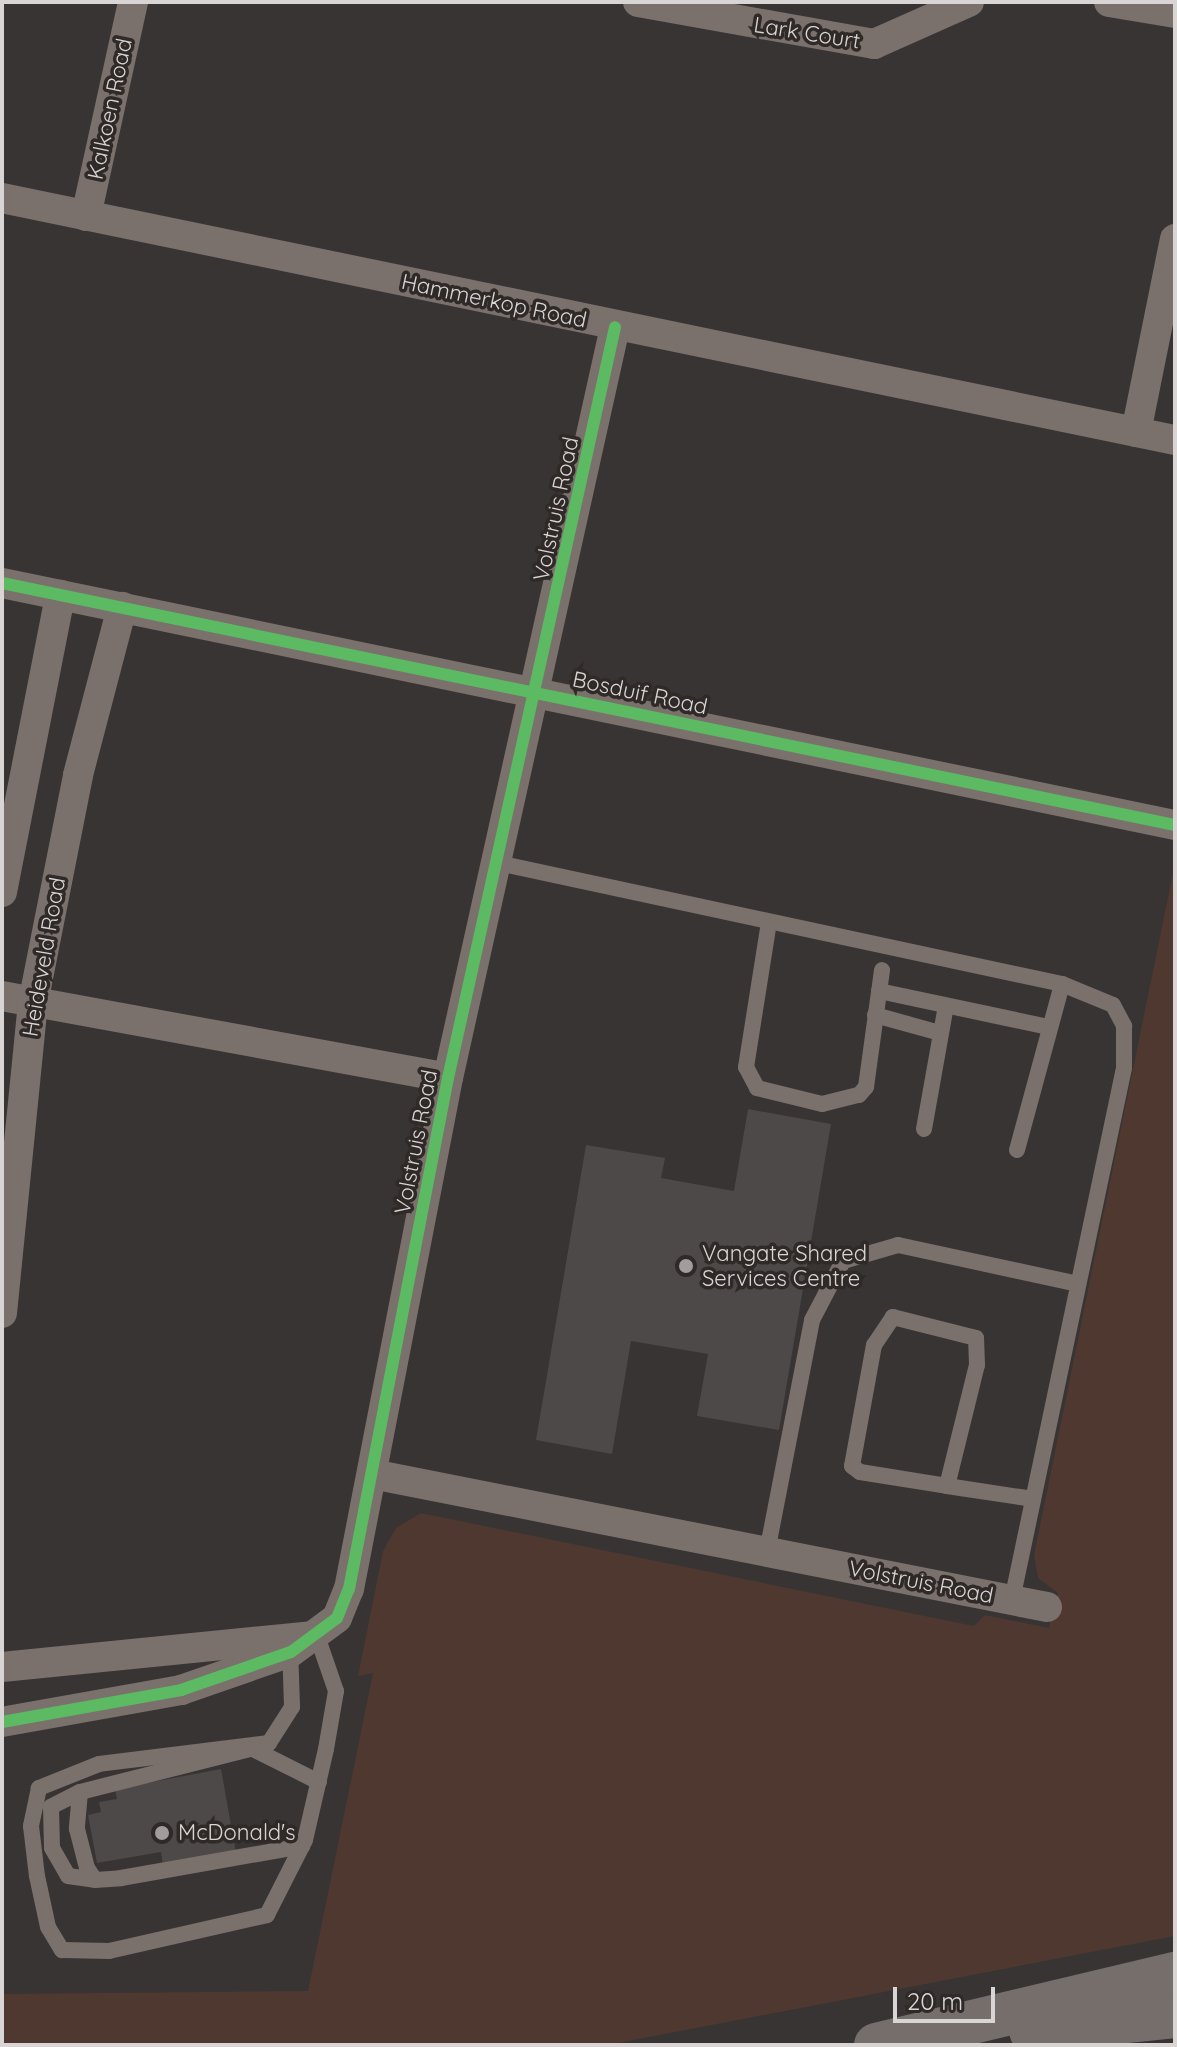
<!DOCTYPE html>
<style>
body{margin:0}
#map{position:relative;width:1177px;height:2047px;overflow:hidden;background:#373433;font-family:Quicksand,sans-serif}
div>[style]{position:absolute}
.green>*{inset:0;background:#4e3830}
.building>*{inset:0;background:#4c4948}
.lane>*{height:16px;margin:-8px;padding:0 8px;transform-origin:8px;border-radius:8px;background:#7a706c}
.street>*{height:30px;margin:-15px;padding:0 15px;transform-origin:15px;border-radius:15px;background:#7a706c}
.highway>*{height:44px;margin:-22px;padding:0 22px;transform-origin:22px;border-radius:22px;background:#756e6a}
.cycleway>*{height:12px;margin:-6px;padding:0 6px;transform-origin:6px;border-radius:6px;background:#5cba63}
.dots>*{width:22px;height:22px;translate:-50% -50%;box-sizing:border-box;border:4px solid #2f2927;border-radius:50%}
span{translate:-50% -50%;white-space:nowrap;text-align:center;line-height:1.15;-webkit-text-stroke:7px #2f2927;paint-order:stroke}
.street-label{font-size:22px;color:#d9d5d4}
.poi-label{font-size:22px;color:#d9d5d4}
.left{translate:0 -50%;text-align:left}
.frame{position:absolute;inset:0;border:4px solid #d9d5d4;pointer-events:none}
.scale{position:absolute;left:893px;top:1987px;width:102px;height:36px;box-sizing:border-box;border:4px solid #d9d5d4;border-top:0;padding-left:10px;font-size:24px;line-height:28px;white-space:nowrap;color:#d9d5d4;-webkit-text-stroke:6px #2f2927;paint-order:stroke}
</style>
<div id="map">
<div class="green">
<div style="clip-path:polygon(1175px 863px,1175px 1936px,608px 2045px,2px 2045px,2px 1994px,308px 1991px,373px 1673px,358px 1676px,383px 1551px,396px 1528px,421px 1513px,974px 1626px,985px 1615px,1049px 1628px,1058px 1593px,1038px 1578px,1034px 1555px)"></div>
</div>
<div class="building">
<div style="clip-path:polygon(748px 1109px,831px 1124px,779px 1430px,697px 1416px,708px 1354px,631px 1341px,612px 1454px,536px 1440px,586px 1145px,665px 1158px,661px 1178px,734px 1191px)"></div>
<div style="clip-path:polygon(221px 1769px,236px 1853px,163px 1866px,161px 1852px,97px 1863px,88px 1815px,101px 1812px,99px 1802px,117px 1799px,115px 1789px)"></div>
</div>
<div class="lane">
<div style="left:498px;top:863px;width:577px;rotate:12.11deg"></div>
<div style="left:1062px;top:984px;width:55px;rotate:22.4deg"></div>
<div style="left:1113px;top:1005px;width:24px;rotate:62deg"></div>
<div style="left:1124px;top:1026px;width:42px;rotate:90deg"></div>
<div style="left:1124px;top:1068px;width:544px;rotate:101.89deg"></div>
<div style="left:769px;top:922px;width:147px;rotate:99deg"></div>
<div style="left:746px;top:1067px;width:24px;rotate:62deg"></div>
<div style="left:757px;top:1088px;width:67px;rotate:13.8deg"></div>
<div style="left:822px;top:1104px;width:38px;rotate:-14deg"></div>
<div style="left:859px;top:1095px;width:11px;rotate:-49deg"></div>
<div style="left:866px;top:1087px;width:118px;rotate:-82.2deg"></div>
<div style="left:879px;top:991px;width:173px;rotate:12deg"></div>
<div style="left:875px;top:1015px;width:67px;rotate:15.5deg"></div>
<div style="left:924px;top:1129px;width:125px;rotate:-79.9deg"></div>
<div style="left:1017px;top:1150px;width:172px;rotate:-74.8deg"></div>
<div style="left:947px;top:1486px;width:125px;rotate:-76.1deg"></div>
<div style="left:977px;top:1365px;width:27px;rotate:-92deg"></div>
<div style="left:976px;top:1338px;width:86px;rotate:-165.8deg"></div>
<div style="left:893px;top:1317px;width:34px;rotate:124deg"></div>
<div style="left:874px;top:1345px;width:123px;rotate:100.3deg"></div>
<div style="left:852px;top:1466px;width:10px;rotate:37deg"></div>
<div style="left:860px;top:1472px;width:88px;rotate:9.1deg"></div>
<div style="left:947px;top:1486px;width:87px;rotate:8.6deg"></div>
<div style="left:767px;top:1552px;width:236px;rotate:-79deg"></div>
<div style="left:812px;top:1320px;width:67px;rotate:-62.3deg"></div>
<div style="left:843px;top:1261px;width:57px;rotate:-16.2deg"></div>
<div style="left:898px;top:1245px;width:184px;rotate:12.2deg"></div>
<div style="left:290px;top:1646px;width:61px;rotate:88.1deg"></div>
<div style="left:292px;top:1707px;width:43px;rotate:122.6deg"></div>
<div style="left:269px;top:1743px;width:171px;rotate:173deg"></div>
<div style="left:99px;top:1764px;width:65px;rotate:158.2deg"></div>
<div style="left:39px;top:1788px;width:39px;rotate:102deg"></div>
<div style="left:31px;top:1826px;width:50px;rotate:83.2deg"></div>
<div style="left:37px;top:1876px;width:52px;rotate:77.8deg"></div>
<div style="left:48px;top:1927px;width:27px;rotate:59deg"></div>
<div style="left:62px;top:1950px;width:47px;rotate:1.2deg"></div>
<div style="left:109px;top:1951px;width:162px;rotate:-12.8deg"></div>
<div style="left:267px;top:1915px;width:84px;rotate:-63.1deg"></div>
<div style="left:305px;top:1840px;width:93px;rotate:-77deg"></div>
<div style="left:326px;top:1749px;width:59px;rotate:-80.2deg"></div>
<div style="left:336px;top:1691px;width:58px;rotate:-109.1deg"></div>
<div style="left:251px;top:1748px;width:76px;rotate:26.6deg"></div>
<div style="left:250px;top:1749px;width:175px;rotate:165.8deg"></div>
<div style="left:80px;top:1792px;width:37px;rotate:95deg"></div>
<div style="left:77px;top:1829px;width:40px;rotate:75.6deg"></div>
<div style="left:87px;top:1868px;width:14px;rotate:56deg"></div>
<div style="left:95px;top:1880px;width:26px;rotate:-4deg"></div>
<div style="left:121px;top:1878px;width:184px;rotate:-10deg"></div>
<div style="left:80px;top:1792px;width:33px;rotate:153deg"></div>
<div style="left:51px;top:1807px;width:41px;rotate:88.6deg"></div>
<div style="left:52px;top:1848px;width:32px;rotate:60deg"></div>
<div style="left:68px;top:1876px;width:27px;rotate:8deg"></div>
</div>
<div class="street">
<div style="left:638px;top:2px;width:240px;rotate:10.1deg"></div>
<div style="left:874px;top:44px;width:104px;rotate:-23.9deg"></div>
<div style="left:1109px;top:2px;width:67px;rotate:9.5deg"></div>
<div style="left:2px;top:198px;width:1198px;rotate:11.66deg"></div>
<div style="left:86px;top:216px;width:219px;rotate:-77.6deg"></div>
<div style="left:1136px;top:432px;width:197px;rotate:-78.6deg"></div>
<div style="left:2px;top:583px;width:1198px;rotate:11.66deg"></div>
<div style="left:2px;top:892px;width:303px;rotate:-78.9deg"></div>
<div style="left:2px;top:996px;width:453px;rotate:10.4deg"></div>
<div style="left:2px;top:1313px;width:312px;rotate:-84.3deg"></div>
<div style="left:33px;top:1003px;width:232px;rotate:-78.8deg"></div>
<div style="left:78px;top:775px;width:174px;rotate:-75.3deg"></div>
<div style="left:372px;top:1474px;width:688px;rotate:11.15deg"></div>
<div style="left:2px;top:1667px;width:311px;rotate:-5.7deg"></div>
<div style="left:2px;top:1722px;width:182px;rotate:-10.1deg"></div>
<div style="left:181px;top:1690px;width:116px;rotate:-19.1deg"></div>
<div style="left:291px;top:1652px;width:57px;rotate:-36.5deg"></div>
<div style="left:337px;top:1618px;width:31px;rotate:-68deg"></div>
<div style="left:349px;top:1589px;width:521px;rotate:-79.04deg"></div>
<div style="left:448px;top:1078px;width:769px;rotate:-77.46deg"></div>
</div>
<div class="highway">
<div style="left:1031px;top:2031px;width:145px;rotate:-5.9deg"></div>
<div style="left:876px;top:2045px;width:307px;rotate:-13.4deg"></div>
</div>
<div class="cycleway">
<div style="left:2px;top:583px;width:1198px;rotate:11.66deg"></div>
<div style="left:2px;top:1722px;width:182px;rotate:-10.1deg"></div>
<div style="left:181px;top:1690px;width:116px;rotate:-19.1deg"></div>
<div style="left:291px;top:1652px;width:57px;rotate:-36.5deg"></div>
<div style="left:337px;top:1618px;width:31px;rotate:-68deg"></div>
<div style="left:349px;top:1589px;width:521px;rotate:-79.04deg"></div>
<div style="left:448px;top:1078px;width:769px;rotate:-77.46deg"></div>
</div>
<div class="dots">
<div style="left:686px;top:1266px;background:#a09d9c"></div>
<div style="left:162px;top:1833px;background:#a09d9c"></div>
</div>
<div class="street-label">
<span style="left:807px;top:33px;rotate:9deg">Lark Court</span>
<span style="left:110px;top:109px;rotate:-78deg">Kalkoen Road</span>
<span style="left:494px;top:301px;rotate:12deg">Hammerkop Road</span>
<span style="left:556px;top:509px;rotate:-78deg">Volstruis Road</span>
<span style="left:640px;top:693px;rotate:12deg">Bosduif Road</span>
<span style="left:44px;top:957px;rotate:-80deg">Heideveld Road</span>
<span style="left:416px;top:1142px;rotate:-79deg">Volstruis Road</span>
<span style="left:921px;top:1582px;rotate:11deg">Volstruis Road</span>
</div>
<div class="poi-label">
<span class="left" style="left:702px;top:1266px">Vangate Shared<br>Services Centre</span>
<span class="left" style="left:178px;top:1833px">McDonald's</span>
</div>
<div class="frame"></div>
<div class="scale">20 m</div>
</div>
